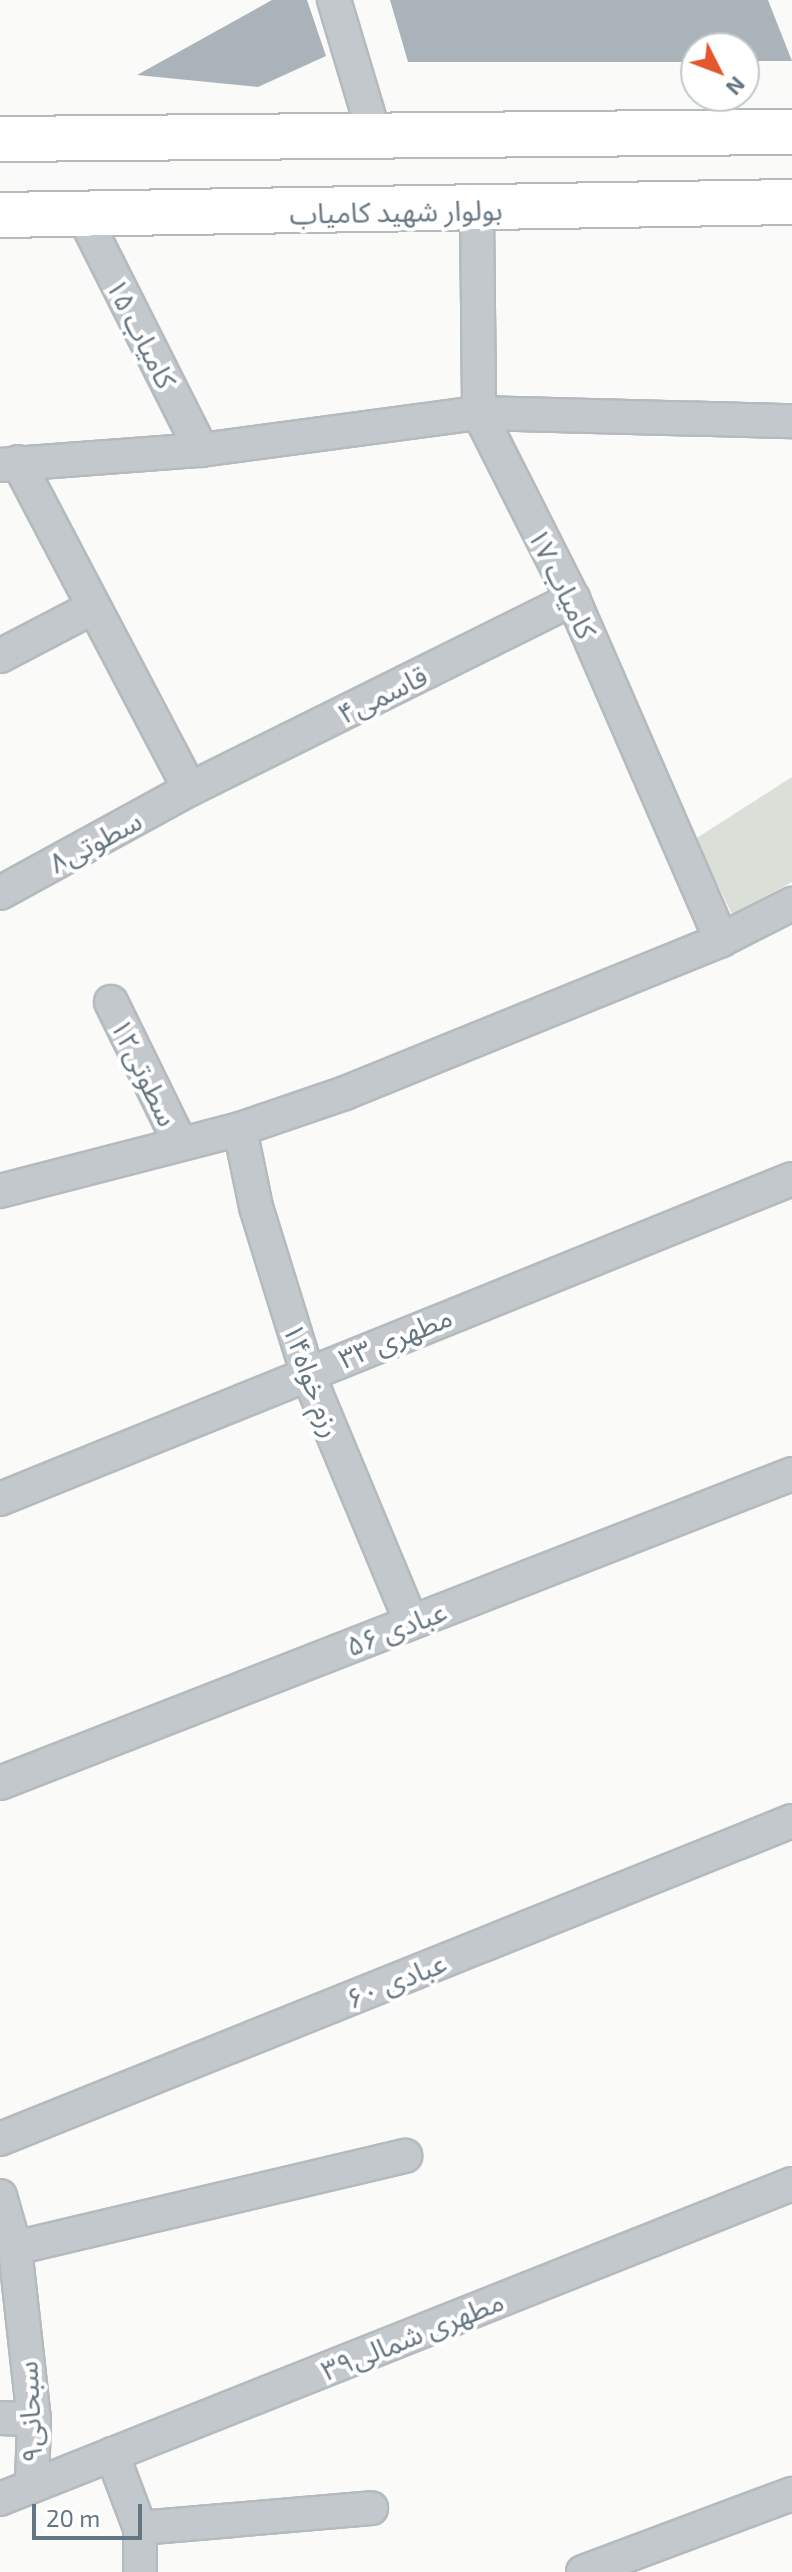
<!DOCTYPE html>
<meta charset="utf-8">
<style>
body{margin:0}
#map{position:relative;width:792px;height:2572px;overflow:hidden;background:#fafaf8;font-family:"Exo 2","Noto Sans Arabic",sans-serif}
div>[style]{position:absolute}
.green>*{inset:0;background:#dadfd7}
.building>*{inset:0;background:#aab3b9}
.roads{filter:drop-shadow(2px 0 #b5babe) drop-shadow(-2px 0 #b5babe) drop-shadow(0 2px #b5babe) drop-shadow(0 -2px #b5babe)}
.street>*{height:32px;margin:-16px;padding:0 16px;transform-origin:16px;border-radius:16px;background:#c3c8cc}
.primary>*{height:44px;margin:-22px;padding:0 22px;transform-origin:22px;border-radius:22px;background:#fff}
span{translate:-50% -50%;white-space:nowrap;text-align:center;line-height:1.15;-webkit-text-stroke:8px #fff;paint-order:stroke}
.street-label{font-size:28px;color:#657683}
.north{position:absolute;left:680px;top:32px;width:80px;height:80px;box-sizing:border-box;background:#fff;border:2px solid #c1c8cd;border-radius:50%;rotate:132deg;font-size:22px;font-weight:700;line-height:32px;text-align:center;color:#657683}
.north::after{content:'';display:block;margin:auto;width:28px;height:36px;background:#e4572e;clip-path:polygon(50% 0,100% 100%,50% 72%,0 100%)}
.scale{position:absolute;left:32px;top:2504px;width:110px;height:36px;box-sizing:border-box;border:4px solid #657683;border-top:0;padding-left:10px;font-size:24px;line-height:28px;white-space:nowrap;color:#657683;-webkit-text-stroke:6px #fff;paint-order:stroke}
</style>
<div id="map">
<div class="green">
<div style="clip-path:polygon(792px 777px,792px 882px,732px 914px,695px 839px)"></div>
</div>
<div class="building">
<div style="clip-path:polygon(272px 0,307px 0,326px 56px,258px 87px,137px 75px)"></div>
<div style="clip-path:polygon(390px 0,768px 0,792px 61px,744px 61px,744px 48px,696px 48px,696px 62px,408px 62px)"></div>
</div>
<div class="roads">
<div class="street">
<div style="left:334px;top:0;width:143px;rotate:73.3deg"></div>
<div style="left:477px;top:211px;width:202px;rotate:89.4deg"></div>
<div style="left:479px;top:413px;width:208px;rotate:63.2deg"></div>
<div style="left:573px;top:599px;width:372px;rotate:66.5deg"></div>
<div style="left:83px;top:215px;width:263px;rotate:63.3deg"></div>
<div style="left:18px;top:462px;width:369px;rotate:62.3deg"></div>
<div style="left:0;top:465px;width:202px;rotate:-4.3deg"></div>
<div style="left:201px;top:450px;width:280px;rotate:-7.6deg"></div>
<div style="left:479px;top:413px;width:313px;rotate:1.5deg"></div>
<div style="left:0;top:656px;width:104px;rotate:-27.6deg"></div>
<div style="left:0;top:893px;width:217px;rotate:-28.7deg"></div>
<div style="left:190px;top:789px;width:428px;rotate:-26.4deg"></div>
<div style="left:111px;top:1002px;width:155px;rotate:63.9deg"></div>
<div style="left:240px;top:1129px;width:80px;rotate:78.4deg"></div>
<div style="left:256px;top:1207px;width:173px;rotate:72.8deg"></div>
<div style="left:307px;top:1372px;width:271px;rotate:67.4deg"></div>
<div style="left:0;top:1191px;width:248px;rotate:-14.5deg"></div>
<div style="left:240px;top:1129px;width:111px;rotate:-18.9deg"></div>
<div style="left:345px;top:1093px;width:406px;rotate:-22.1deg"></div>
<div style="left:721px;top:940px;width:80px;rotate:-26.9deg"></div>
<div style="left:0;top:1499px;width:854px;rotate:-22deg"></div>
<div style="left:0;top:1783px;width:850px;rotate:-21.31deg"></div>
<div style="left:0;top:2139px;width:853px;rotate:-21.88deg"></div>
<div style="left:0;top:2196px;width:54px;rotate:73.9deg"></div>
<div style="left:15px;top:2248px;width:172px;rotate:83.7deg"></div>
<div style="left:34px;top:2419px;width:67px;rotate:91.7deg"></div>
<div style="left:15px;top:2248px;width:401px;rotate:-13.3deg"></div>
<div style="left:0;top:2418px;width:34px;rotate:2deg"></div>
<div style="left:112px;top:2454px;width:79px;rotate:69.3deg"></div>
<div style="left:140px;top:2528px;width:44px;rotate:90deg"></div>
<div style="left:0;top:2499px;width:852px;rotate:-21.69deg"></div>
<div style="left:140px;top:2528px;width:232px;rotate:-4.9deg"></div>
<div style="left:583px;top:2572px;width:223px;rotate:-20.5deg"></div>
</div>
<div class="primary">
<div style="left:0;top:139px;width:792px;rotate:-0.51deg"></div>
<div style="left:0;top:215px;width:792px;rotate:-0.94deg"></div>
</div>
</div>
<div class="street-label">
<span style="left:396px;top:211px;rotate:-1deg">بولوار شهید کامیاب</span>
<span style="left:142px;top:333px;rotate:63deg">کامیاب ۱۵</span>
<span style="left:563px;top:583px;rotate:64deg">کامیاب ۱۷</span>
<span style="left:382px;top:694px;rotate:-26deg">قاسمی۴</span>
<span style="left:95px;top:841px;rotate:-28deg">سطوتی۸</span>
<span style="left:145px;top:1072px;rotate:64deg">سطوتی۱۲</span>
<span style="left:395px;top:1337px;rotate:-22deg">مطهری ۳۳</span>
<span style="left:313px;top:1380px;rotate:70deg">رزم خواه۱۴</span>
<span style="left:396px;top:1628px;rotate:-21deg">عبادی ۵۶</span>
<span style="left:396px;top:1980px;rotate:-22deg">عبادی ۶۰</span>
<span style="left:412px;top:2335px;rotate:-22deg">مطهری شمالی۳۹</span>
<span style="left:29px;top:2412px;rotate:-93deg">سبحانی۹</span>
</div>
<div class="north">N</div>
<div class="scale">20 m</div>
</div>
